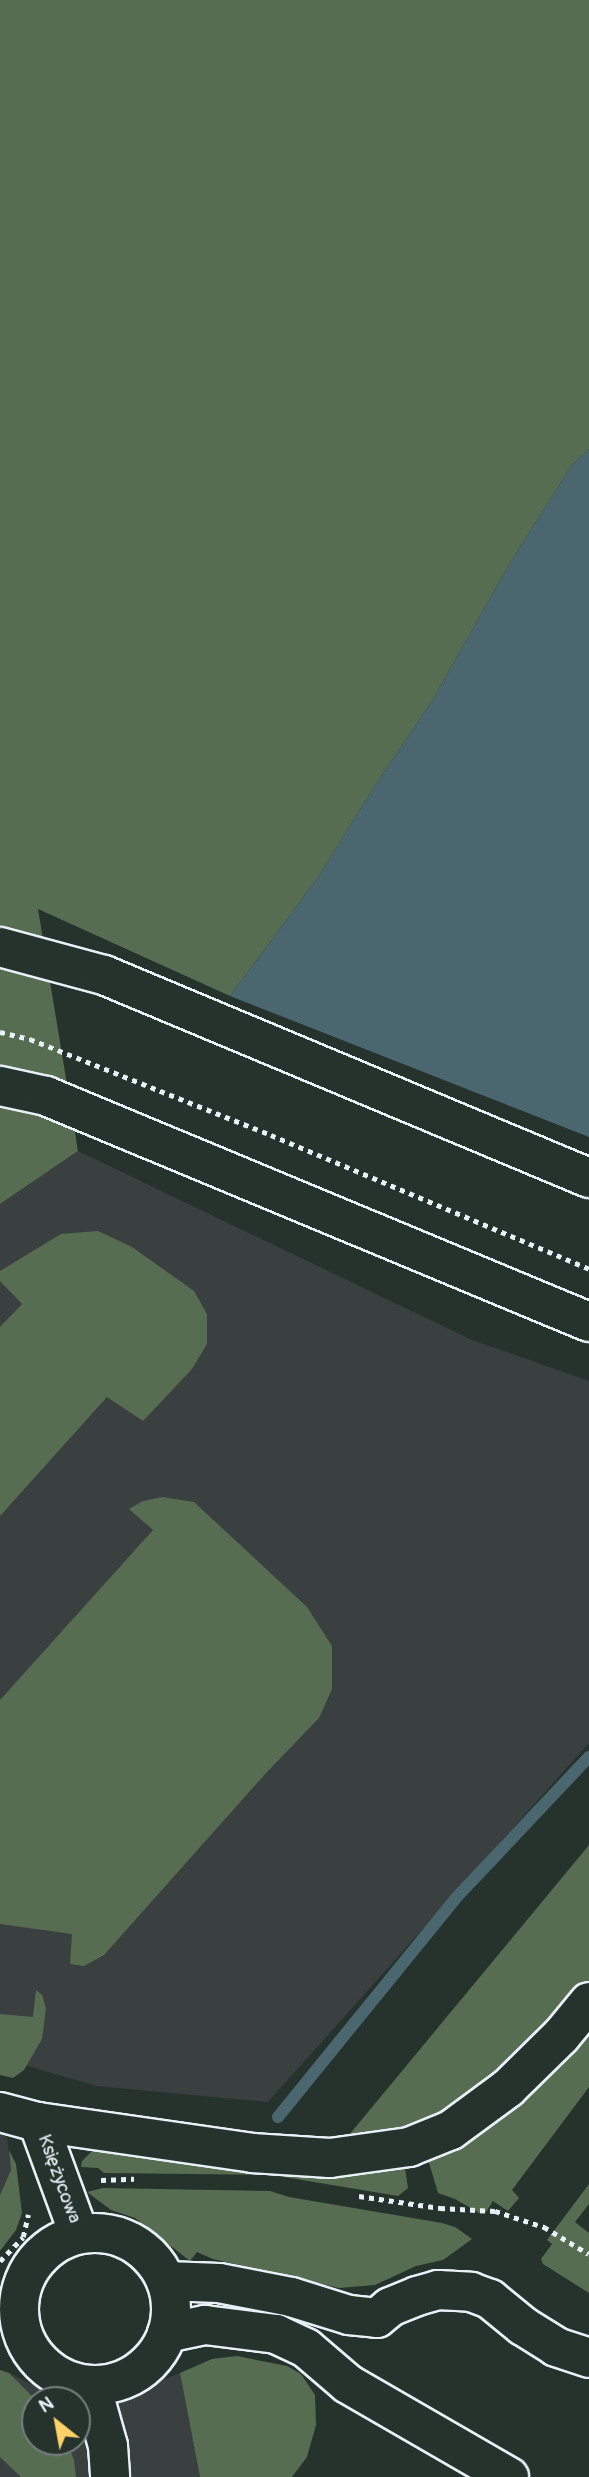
<!DOCTYPE html>
<meta charset="utf-8">
<style>
body{margin:0}
#map{position:relative;width:589px;height:2477px;overflow:hidden;background:#26332d;font-family:Pangolin,sans-serif}
div>[style]{position:absolute}
.built>*{inset:0;background:#39403f}
.green>*{inset:0;background:#566d52}
.water>*{inset:0;background:#4a6770}
.stream>*{height:12px;margin:-6px;padding:0 6px;transform-origin:6px;border-radius:6px;background:#4a6770}
.path>*{height:4.5px;margin-top:-2.25px;transform-origin:0;background:repeating-linear-gradient(90deg,#e8f1f8 0 5px,transparent 0 10px)}
.roads{filter:drop-shadow(2px 0 #e8f1f8) drop-shadow(-2px 0 #e8f1f8) drop-shadow(0 2px #e8f1f8) drop-shadow(0 -2px #e8f1f8)}
.minor>*{height:38px;margin:-19px;padding:0 19px;transform-origin:19px;border-radius:19px;background:#26332d}
.minor>.ring{margin:-19px;padding:0;box-sizing:content-box;background:none;border:38px solid #26332d;border-radius:50%}
span{translate:-50% -50%;white-space:nowrap;text-align:center;line-height:1.15;-webkit-text-stroke:7px #26332d;paint-order:stroke}
.street-label{font-size:19px;color:#e8f1f8}
.north{position:absolute;left:21px;top:2386px;width:70px;height:70px;box-sizing:border-box;background:#26332d;border:2px solid #747f7e;border-radius:50%;rotate:329deg;font-size:19px;font-weight:700;line-height:28px;text-align:center;color:#e8f1f8}
.north::after{content:'';display:block;margin:auto;width:24px;height:32px;background:#ffd166;clip-path:polygon(50% 0,100% 100%,50% 72%,0 100%)}
</style>
<div id="map">
<div class="built">
<div style="clip-path:polygon(78px 1151px,472px 1340px,589px 1381px,589px 1743px,268px 2102px,97px 2086px,0 2058px,0 1204px)"></div>
<div style="clip-path:polygon(0 2134px,7px 2137px,11px 2170px,0 2195px)"></div>
<div style="clip-path:polygon(9px 2373px,64px 2400px,35px 2400px,35px 2442px,77px 2442px,77px 2402px,99px 2406px,180px 2373px,200px 2477px,0 2477px,0 2375px)"></div>
</div>
<div class="green">
<div style="clip-path:polygon(0 0,589px 0,589px 449px,572px 465px,510px 563px,432px 701px,374px 787px,319px 876px,230px 996px,38px 909px,78px 1151px,0 1204px)"></div>
<div style="clip-path:polygon(98px 1231px,132px 1247px,194px 1291px,207px 1314px,207px 1344px,192px 1369px,143px 1421px,107px 1397px,0 1516px,0 1327px,22px 1304px,0 1281px,0 1271px,61px 1234px)"></div>
<div style="clip-path:polygon(162px 1497px,194px 1502px,307px 1607px,332px 1646px,332px 1689px,319px 1718px,267px 1772px,104px 1955px,84px 1966px,70px 1964px,72px 1934px,0 1924px,0 1700px,153px 1530px,129px 1509px,143px 1501px)"></div>
<div style="clip-path:polygon(589px 1845px,589px 2002px,508px 2088px,330px 2158px)"></div>
<div style="clip-path:polygon(36px 1990px,42px 1995px,46px 2008px,42px 2039px,24px 2070px,13px 2078px,0 2075px,0 2014px,33px 2017px)"></div>
<div style="clip-path:polygon(589px 2017px,589px 2087px,512px 2190px,519px 2198px,508px 2211px,493px 2201px,486px 2212px,481px 2214px,455px 2199px,438px 2193px,427px 2156px)"></div>
<div style="clip-path:polygon(96px 2147px,398px 2162px,405px 2168px,408px 2188px,398px 2196px,272px 2175px,104px 2173px,98px 2168px,81px 2167px,82px 2161px)"></div>
<div style="clip-path:polygon(9px 2150px,16px 2164px,22px 2213px,16px 2230px,0 2251px,0 2195px,11px 2170px)"></div>
<div style="clip-path:polygon(589px 2184px,589px 2204px,575px 2222px,589px 2233px,589px 2293px,543px 2264px,541px 2259px,552px 2244px,547px 2240px)"></div>
<div style="clip-path:polygon(103px 2188px,270px 2191px,289px 2197px,442px 2223px,455px 2227px,472px 2239px,443px 2260px,416px 2266px,375px 2285px,339px 2288px,213px 2259px,197px 2252px,190px 2261px,135px 2218px,111px 2210px,87px 2192px)"></div>
<div style="clip-path:polygon(237px 2356px,287px 2366px,301px 2374px,315px 2395px,316px 2425px,307px 2457px,292px 2477px,200px 2477px,180px 2373px,212px 2359px)"></div>
<div style="clip-path:polygon(0 2370px,9px 2373px,36px 2400px,35px 2442px,67px 2442px,74px 2460px,76px 2477px,21px 2477px,0 2457px)"></div>
</div>
<div class="water">
<div style="clip-path:polygon(589px 449px,589px 1137px,230px 996px,319px 876px,374px 787px,432px 701px,510px 563px,572px 465px)"></div>
</div>
<div class="stream">
<div style="left:278px;top:2117px;width:281px;rotate:-50.9deg"></div>
<div style="left:455px;top:1899px;width:195px;rotate:-46.7deg"></div>
</div>
<div class="path">
<div style="left:0;top:1032px;width:31px;rotate:13deg"></div>
<div style="left:30px;top:1039px;width:259px;rotate:21.7deg"></div>
<div style="left:271px;top:1135px;width:345px;rotate:22.8deg"></div>
<div style="left:101px;top:2180px;width:33px;rotate:-2deg"></div>
<div style="left:359px;top:2196px;width:82px;rotate:8.4deg"></div>
<div style="left:440px;top:2208px;width:55px;rotate:3.1deg"></div>
<div style="left:495px;top:2211px;width:52px;rotate:18.1deg"></div>
<div style="left:544px;top:2227px;width:52px;rotate:31deg"></div>
<div style="left:0;top:2261px;width:33px;rotate:-46deg"></div>
<div style="left:23px;top:2237px;width:23px;rotate:-77deg"></div>
</div>
<div class="roads">
<div class="minor">
<div style="left:0;top:947px;width:108px;rotate:15.1deg"></div>
<div style="left:104px;top:975px;width:526px;rotate:22.71deg"></div>
<div style="left:0;top:1086px;width:47px;rotate:12.3deg"></div>
<div style="left:46px;top:1096px;width:588px;rotate:22.6deg"></div>
<div style="left:0;top:2112px;width:39px;rotate:15deg"></div>
<div style="left:38px;top:2122px;width:216px;rotate:8.2deg"></div>
<div style="left:252px;top:2153px;width:78px;rotate:3.7deg"></div>
<div style="left:330px;top:2158px;width:80px;rotate:-7.9deg"></div>
<div style="left:409px;top:2147px;width:45px;rotate:-22deg"></div>
<div style="left:451px;top:2130px;width:71px;rotate:-36.4deg"></div>
<div style="left:508px;top:2088px;width:74px;rotate:-44.5deg"></div>
<div style="left:561px;top:2036px;width:44px;rotate:-50.5deg"></div>
<div style="left:38px;top:2122px;width:119px;rotate:69.9deg"></div>
<div class="ring" style="left:19px;top:2233px;width:114px;height:114px"></div>
<div style="left:166px;top:2281px;width:53px;rotate:2.2deg"></div>
<div style="left:219px;top:2283px;width:73px;rotate:11deg"></div>
<div style="left:291px;top:2297px;width:61px;rotate:17.2deg"></div>
<div style="left:349px;top:2315px;width:28px;rotate:6deg"></div>
<div style="left:377px;top:2318px;width:17px;rotate:-40deg"></div>
<div style="left:390px;top:2307px;width:29px;rotate:-22deg"></div>
<div style="left:417px;top:2296px;width:22px;rotate:-16deg"></div>
<div style="left:438px;top:2290px;width:33px;rotate:3deg"></div>
<div style="left:471px;top:2292px;width:20px;rotate:20deg"></div>
<div style="left:490px;top:2299px;width:43px;rotate:39.3deg"></div>
<div style="left:523px;top:2326px;width:39px;rotate:32deg"></div>
<div style="left:556px;top:2347px;width:35px;rotate:18deg"></div>
<div style="left:167px;top:2333px;width:39px;rotate:-12deg"></div>
<div style="left:205px;top:2325px;width:72px;rotate:7.2deg"></div>
<div style="left:276px;top:2334px;width:33px;rotate:25deg"></div>
<div style="left:306px;top:2348px;width:55px;rotate:40.6deg"></div>
<div style="left:348px;top:2384px;width:186px;rotate:30deg"></div>
<div style="left:91px;top:2385px;width:63px;rotate:74.4deg"></div>
<div style="left:108px;top:2446px;width:31px;rotate:86deg"></div>
</div>
</div>
<div class="street-label">
<span style="left:59px;top:2179px;rotate:70deg">Księżycowa</span>
</div>
<div class="north">N</div>
</div>
